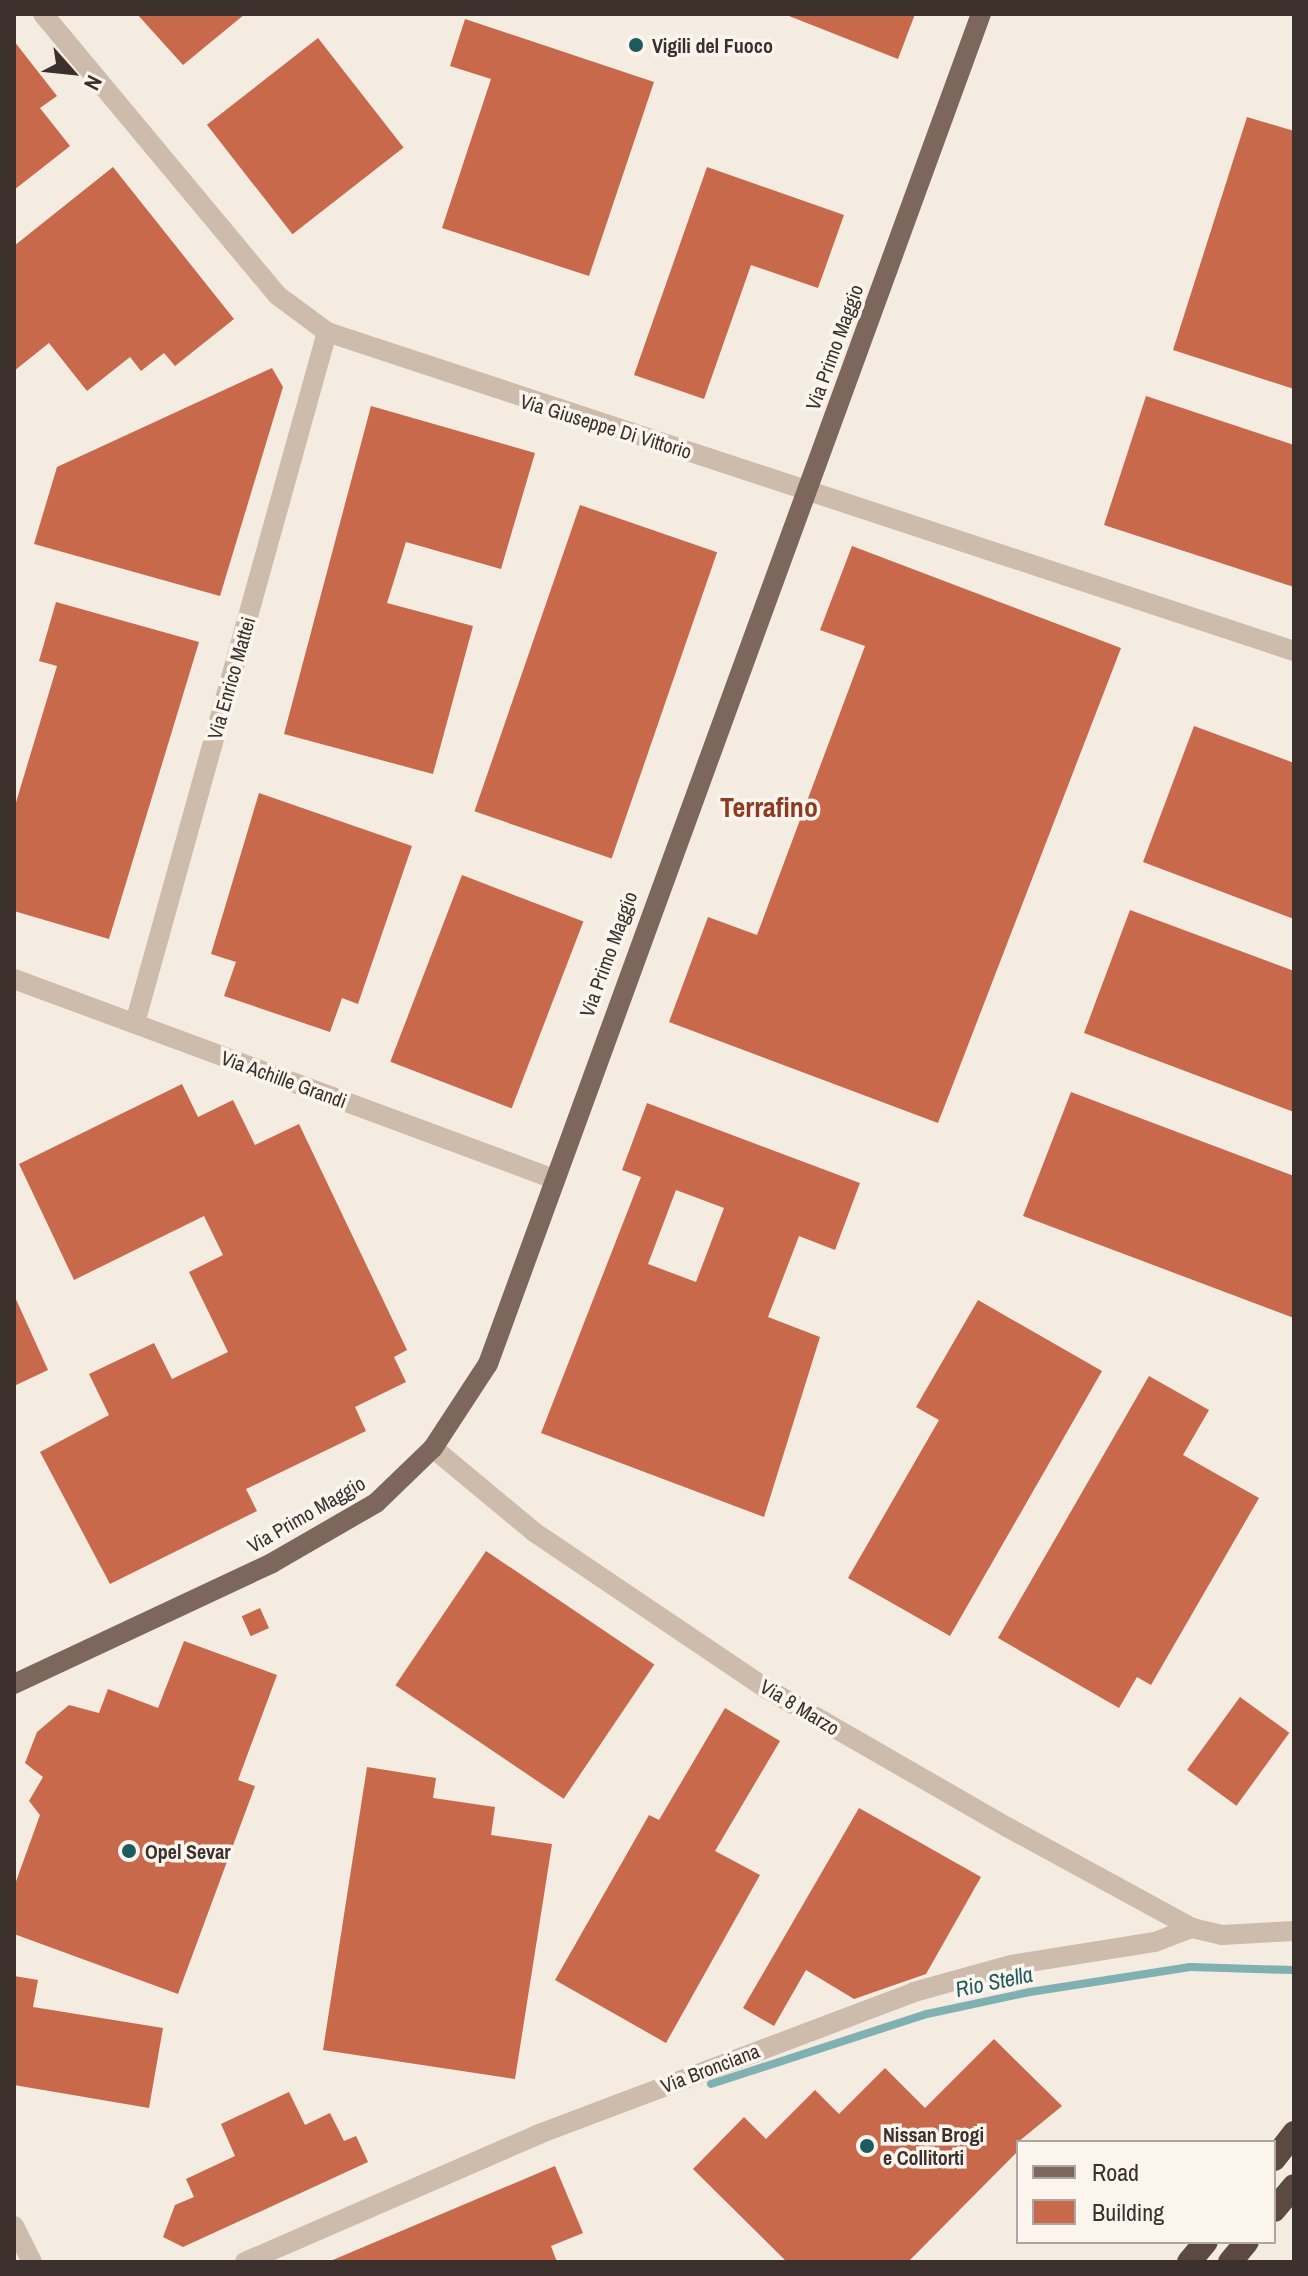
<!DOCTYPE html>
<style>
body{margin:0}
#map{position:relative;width:1308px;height:2276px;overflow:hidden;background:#f4ebe1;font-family:"Archivo Narrow",sans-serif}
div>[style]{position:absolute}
.stream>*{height:8px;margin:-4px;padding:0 4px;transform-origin:4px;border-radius:4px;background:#7fb0b2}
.building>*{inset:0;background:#c8694b;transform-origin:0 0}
.minor>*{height:20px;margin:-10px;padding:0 10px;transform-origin:10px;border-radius:10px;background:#cdbbac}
.major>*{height:20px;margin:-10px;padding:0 10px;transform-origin:10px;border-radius:10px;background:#7d675c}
.highway>*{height:24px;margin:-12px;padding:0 12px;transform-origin:12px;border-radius:12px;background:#5c4a42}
.dots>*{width:22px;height:22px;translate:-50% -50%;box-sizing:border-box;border:4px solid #fbf5ee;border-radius:50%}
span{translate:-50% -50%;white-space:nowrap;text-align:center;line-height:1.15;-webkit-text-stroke:7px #fbf5ee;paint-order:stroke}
.poi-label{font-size:20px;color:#3b302b;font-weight:700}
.left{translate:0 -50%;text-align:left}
.street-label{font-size:20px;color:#3b302b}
.water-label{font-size:22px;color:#1f5a5e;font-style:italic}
.district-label{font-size:28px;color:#8c3b22;font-weight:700}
.frame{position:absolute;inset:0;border:16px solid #3b302b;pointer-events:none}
.legend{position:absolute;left:1016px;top:2140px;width:260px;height:104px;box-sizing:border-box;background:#fbf5ee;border:2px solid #aea6a0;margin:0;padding:10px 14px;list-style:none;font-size:24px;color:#3b302b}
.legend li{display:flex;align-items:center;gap:16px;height:40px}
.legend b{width:40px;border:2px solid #aea6a0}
.north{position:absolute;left:32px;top:32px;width:80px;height:80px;-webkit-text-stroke:6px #fbf5ee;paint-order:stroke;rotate:117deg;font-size:22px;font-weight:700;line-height:32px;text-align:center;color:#3b302b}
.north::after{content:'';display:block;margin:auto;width:28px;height:36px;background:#3b302b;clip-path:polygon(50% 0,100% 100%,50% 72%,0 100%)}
</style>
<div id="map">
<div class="stream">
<div style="left:711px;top:2084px;width:227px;rotate:-18deg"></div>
<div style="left:927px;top:2014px;width:105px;rotate:-12.1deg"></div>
<div style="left:1030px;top:1992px;width:162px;rotate:-8.9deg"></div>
<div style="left:1190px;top:1967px;width:104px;rotate:1.7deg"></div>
</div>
<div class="building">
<div style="clip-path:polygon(137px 14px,245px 14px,183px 65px)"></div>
<div style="clip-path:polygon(784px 14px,915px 14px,898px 59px)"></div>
<div style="clip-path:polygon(465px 19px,654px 82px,589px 276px,442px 228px,491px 79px,450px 66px)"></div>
<div style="left:318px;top:38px;width:139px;height:141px;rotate:52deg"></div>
<div style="clip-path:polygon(14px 41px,57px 96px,40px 108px,70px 146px,14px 190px)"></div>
<div style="clip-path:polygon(1247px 117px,1294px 131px,1294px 389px,1173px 350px)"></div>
<div style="clip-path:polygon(113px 167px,234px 319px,175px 366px,164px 353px,141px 371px,130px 357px,87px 391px,49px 343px,14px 371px,14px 246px)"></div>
<div style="clip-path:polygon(707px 167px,844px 215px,818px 288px,751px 265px,704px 399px,634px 375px)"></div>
<div style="clip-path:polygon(272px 368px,283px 387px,220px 596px,34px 544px,57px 467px)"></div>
<div style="clip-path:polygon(1146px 396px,1294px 445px,1294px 587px,1104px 525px)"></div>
<div style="clip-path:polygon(371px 406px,535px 453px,501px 569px,406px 542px,387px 603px,473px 626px,433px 774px,284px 734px)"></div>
<div style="left:580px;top:505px;width:145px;height:324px;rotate:19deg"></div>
<div style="clip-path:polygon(852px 546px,1121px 648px,938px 1123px,669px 1022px,708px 917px,757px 935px,865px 646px,820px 630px)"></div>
<div style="clip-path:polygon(56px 602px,199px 642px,109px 939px,14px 911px,14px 809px,57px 666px,39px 661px)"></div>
<div style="clip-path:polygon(1194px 726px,1294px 763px,1294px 919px,1143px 862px)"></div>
<div style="clip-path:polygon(259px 793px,412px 846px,358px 1004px,342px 998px,330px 1032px,224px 996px,236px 962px,211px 954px)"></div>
<div style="left:462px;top:875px;width:130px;height:200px;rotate:21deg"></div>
<div style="clip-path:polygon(1130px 910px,1294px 971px,1294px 1112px,1084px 1033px)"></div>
<div style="clip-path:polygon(182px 1084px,198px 1117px,233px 1100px,255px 1145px,299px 1124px,407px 1350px,394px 1357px,406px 1382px,355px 1407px,366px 1431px,246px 1489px,257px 1511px,110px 1584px,40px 1452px,109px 1415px,89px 1374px,154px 1343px,172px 1379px,228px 1352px,189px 1272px,223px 1255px,204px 1216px,74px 1280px,19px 1164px)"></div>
<div style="clip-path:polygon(1071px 1092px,1294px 1176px,1294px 1318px,1023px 1216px)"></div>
<div style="clip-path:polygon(evenodd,647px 1103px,860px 1183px,835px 1250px,799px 1236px,768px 1317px,820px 1337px,764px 1517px,541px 1433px,641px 1177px,622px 1170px,647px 1103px,676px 1190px,724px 1208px,696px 1282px,648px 1264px,676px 1190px)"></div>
<div style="clip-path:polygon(14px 1295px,48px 1370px,14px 1386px)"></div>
<div style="clip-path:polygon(978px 1300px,1102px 1371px,950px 1636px,848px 1578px,939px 1420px,916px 1407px)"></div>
<div style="clip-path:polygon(1149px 1376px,1209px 1410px,1183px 1455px,1259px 1498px,1151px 1685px,1137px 1677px,1119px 1708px,998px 1638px)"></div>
<div style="left:486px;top:1551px;width:203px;height:162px;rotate:34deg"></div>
<div style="left:260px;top:1608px;width:22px;height:20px;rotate:66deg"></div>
<div style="clip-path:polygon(184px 1641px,277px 1675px,238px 1780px,255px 1786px,178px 1994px,14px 1934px,14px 1887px,40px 1815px,29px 1801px,43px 1777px,25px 1763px,37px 1732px,69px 1705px,99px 1713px,108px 1689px,158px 1708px)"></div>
<div style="left:1240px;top:1697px;width:61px;height:90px;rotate:36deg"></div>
<div style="clip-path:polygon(725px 1708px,780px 1741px,715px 1851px,760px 1875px,666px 2043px,555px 1980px,649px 1815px,659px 1820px)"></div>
<div style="clip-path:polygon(367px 1767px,436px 1778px,433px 1798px,495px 1807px,491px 1835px,552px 1844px,515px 2079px,323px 2050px)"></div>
<div style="clip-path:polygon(859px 1808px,981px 1877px,926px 1974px,854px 1999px,806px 1970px,774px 2026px,743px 2008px)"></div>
<div style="clip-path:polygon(14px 1976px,38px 1980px,33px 2007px,163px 2028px,149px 2108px,14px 2085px)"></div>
<div style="clip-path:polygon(994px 2039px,1062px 2106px,1018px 2142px,1018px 2151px,908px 2262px,787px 2262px,693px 2169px,744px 2117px,766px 2139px,815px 2090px,839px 2114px,885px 2068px,925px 2108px)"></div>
<div style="clip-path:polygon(289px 2092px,305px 2125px,330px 2113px,344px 2141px,356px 2136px,368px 2162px,183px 2247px,163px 2237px,175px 2205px,194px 2197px,186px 2179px,235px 2156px,221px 2124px)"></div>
<div style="clip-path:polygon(555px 2166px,583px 2233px,551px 2246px,557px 2262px,328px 2262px)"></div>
</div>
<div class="minor">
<div style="left:43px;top:14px;width:366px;rotate:50.2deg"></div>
<div style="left:277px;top:295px;width:62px;rotate:36.5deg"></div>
<div style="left:327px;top:332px;width:1018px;rotate:18.26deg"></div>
<div style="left:14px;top:979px;width:576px;rotate:20.32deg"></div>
<div style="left:135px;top:1023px;width:717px;rotate:-74.47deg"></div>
<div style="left:433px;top:1448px;width:131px;rotate:39.7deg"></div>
<div style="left:534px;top:1532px;width:281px;rotate:34deg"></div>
<div style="left:767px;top:1689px;width:277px;rotate:29.9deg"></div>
<div style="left:1007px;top:1827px;width:211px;rotate:28.6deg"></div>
<div style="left:1192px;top:1928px;width:31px;rotate:13deg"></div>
<div style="left:1222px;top:1935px;width:72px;rotate:-3.2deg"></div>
<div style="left:14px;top:2226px;width:40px;rotate:63.4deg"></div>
<div style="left:245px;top:2262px;width:321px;rotate:-23.5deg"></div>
<div style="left:539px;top:2134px;width:401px;rotate:-20.7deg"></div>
<div style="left:914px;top:1992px;width:101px;rotate:-15.6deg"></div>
<div style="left:1011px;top:1965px;width:146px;rotate:-9.1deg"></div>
<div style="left:1155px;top:1942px;width:40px;rotate:-21deg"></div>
</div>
<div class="major">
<div style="left:14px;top:1684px;width:285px;rotate:-25.1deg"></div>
<div style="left:272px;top:1563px;width:120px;rotate:-30deg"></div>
<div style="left:376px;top:1503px;width:79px;rotate:-44deg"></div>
<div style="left:433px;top:1448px;width:100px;rotate:-56.8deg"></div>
<div style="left:488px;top:1364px;width:1437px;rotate:-69.94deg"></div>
</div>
<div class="highway">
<div style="left:1274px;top:2159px;width:33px;rotate:-52deg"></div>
<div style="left:1274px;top:2210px;width:31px;rotate:-50deg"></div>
<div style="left:1189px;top:2262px;width:26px;rotate:-50deg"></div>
<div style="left:1230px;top:2262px;width:26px;rotate:-50deg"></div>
</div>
<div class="dots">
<div style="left:636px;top:45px;background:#1f5a5e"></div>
<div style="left:129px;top:1851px;background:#1f5a5e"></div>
<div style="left:867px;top:2146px;background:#1f5a5e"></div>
</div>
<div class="poi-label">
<span class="left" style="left:652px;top:45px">Vigili del Fuoco</span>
<span class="left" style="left:145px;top:1851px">Opel Sevar</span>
<span class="left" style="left:883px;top:2146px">Nissan Brogi<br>e Collitorti</span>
</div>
<div class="street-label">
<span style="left:834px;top:347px;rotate:-70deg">Via Primo Maggio</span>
<span style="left:606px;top:426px;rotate:17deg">Via Giuseppe Di Vittorio</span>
<span style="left:231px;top:678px;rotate:-74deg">Via Enrico Mattei</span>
<span style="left:608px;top:954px;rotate:-70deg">Via Primo Maggio</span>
<span style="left:284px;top:1079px;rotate:20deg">Via Achille Grandi</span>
<span style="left:306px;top:1514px;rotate:-30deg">Via Primo Maggio</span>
<span style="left:800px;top:1707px;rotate:31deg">Via 8 Marzo</span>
<span style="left:710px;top:2068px;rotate:-21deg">Via Bronciana</span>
</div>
<div class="water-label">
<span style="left:994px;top:1982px;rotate:-12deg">Rio Stella</span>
</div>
<div class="district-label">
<span style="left:769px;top:807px">Terrafino</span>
</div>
<div class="frame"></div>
<ul class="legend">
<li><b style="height:10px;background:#7d675c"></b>Road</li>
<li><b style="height:22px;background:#c8694b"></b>Building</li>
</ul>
<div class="north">N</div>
</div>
